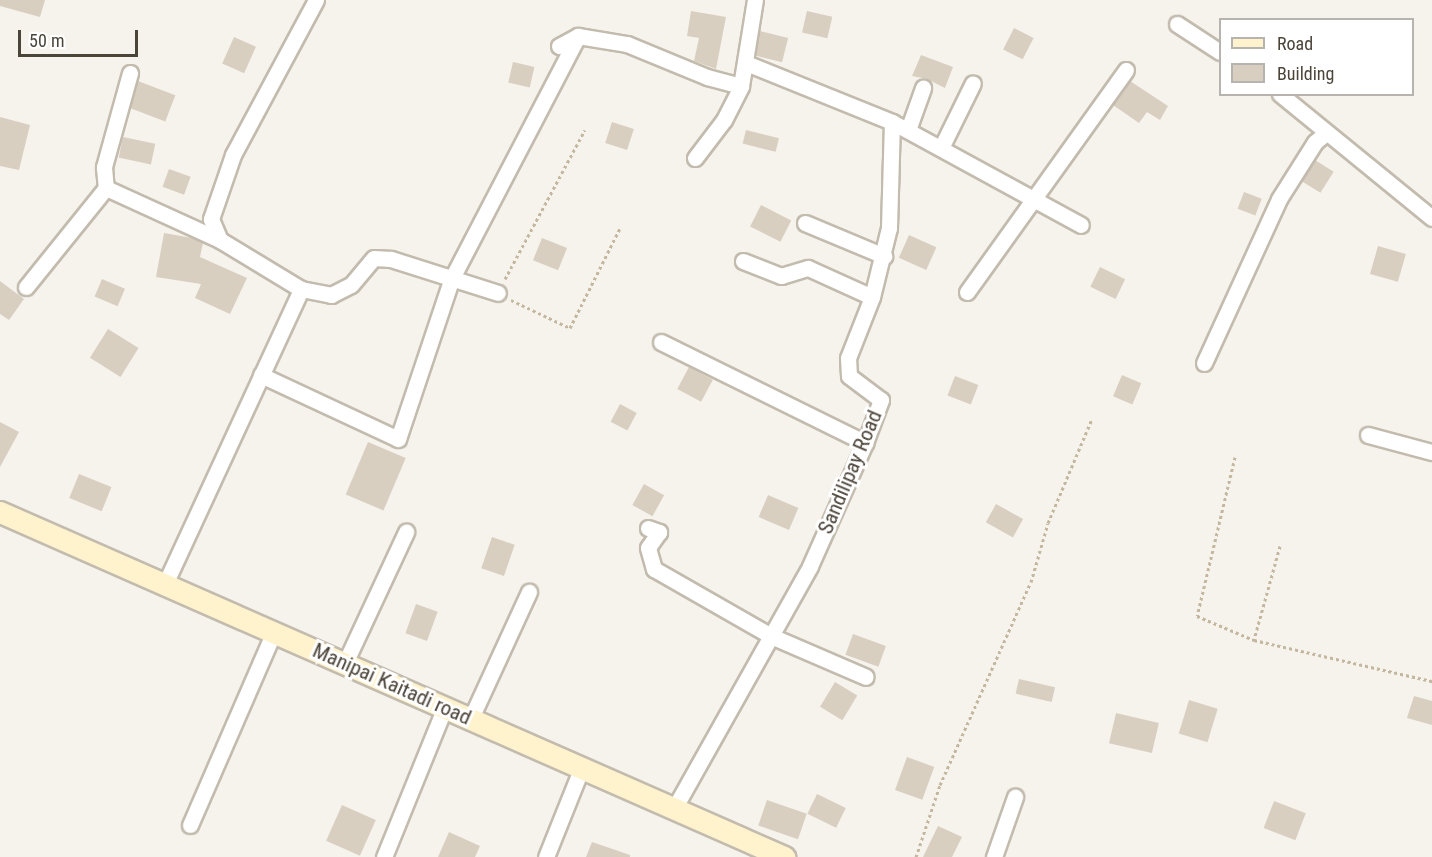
<!DOCTYPE html>
<style>
body{margin:0}
#map{position:relative;width:1432px;height:857px;overflow:hidden;background:#f6f3ec;font-family:"Roboto Condensed",sans-serif}
div>[style]{position:absolute}
.building>*{inset:0;background:#d8cfc1;transform-origin:0 0}
.path>*{height:3px;margin-top:-1.5px;transform-origin:0;background:repeating-linear-gradient(90deg,#c4b79f 0 3px,transparent 0 6px)}
.roads{filter:drop-shadow(2px 0 #c2bbae) drop-shadow(-2px 0 #c2bbae) drop-shadow(0 2px #c2bbae) drop-shadow(0 -2px #c2bbae)}
.street>*{height:15px;margin:-7.5px;padding:0 7.5px;transform-origin:7.5px;border-radius:7.5px;background:#fff}
.secondary>*{height:21px;margin:-10.5px;padding:0 10.5px;transform-origin:10.5px;border-radius:10.5px;background:#fff3cd}
span{translate:-50% -50%;white-space:nowrap;text-align:center;line-height:1.15;-webkit-text-stroke:6px #fff;paint-order:stroke}
.street-label{font-size:21px;color:#4b4439}
.legend{position:absolute;left:1219px;top:18px;width:195px;height:78px;box-sizing:border-box;background:#fff;border:2px solid #b7b4b0;margin:0;padding:8px 10px;list-style:none;font-size:18px;color:#4b4439}
.legend li{display:flex;align-items:center;gap:12px;height:30px}
.legend b{width:30px;border:2px solid #b7b4b0}
.scale{position:absolute;left:18px;top:30px;width:120px;height:27px;box-sizing:border-box;border:3px solid #4b4439;border-top:0;padding-left:8px;font-size:18px;line-height:21px;white-space:nowrap;color:#4b4439;-webkit-text-stroke:4px #fff;paint-order:stroke}
</style>
<div id="map">
<div class="building">
<div style="clip-path:polygon(0 0,45px 0,40px 17px,0 6px)"></div>
<div style="clip-path:polygon(691px 11px,726px 17px,716px 69px,694px 61px,699px 38px,687px 36px)"></div>
<div style="left:807px;top:11px;width:26px;height:22px;rotate:13deg"></div>
<div style="left:1014px;top:28px;width:22px;height:24px;rotate:27deg"></div>
<div style="left:760px;top:31px;width:29px;height:25px;rotate:14deg"></div>
<div style="left:234px;top:37px;width:24px;height:29px;rotate:24deg"></div>
<div style="clip-path:polygon(921px 55px,953px 67px,945px 88px,927px 79px,912px 76px)"></div>
<div style="left:513px;top:62px;width:22px;height:21px;rotate:13deg"></div>
<div style="left:138px;top:81px;width:40px;height:28px;rotate:21deg"></div>
<div style="clip-path:polygon(1130px 81px,1168px 106px,1160px 120px,1147px 112px,1139px 123px,1113px 105px)"></div>
<div style="clip-path:polygon(0 117px,30px 125px,19px 170px,0 166px)"></div>
<div style="left:612px;top:122px;width:23px;height:22px;rotate:18deg"></div>
<div style="left:746px;top:130px;width:34px;height:14px;rotate:14deg"></div>
<div style="left:123px;top:137px;width:33px;height:21px;rotate:12deg"></div>
<div style="left:1315px;top:160px;width:22px;height:25px;rotate:32deg"></div>
<div style="left:169px;top:169px;width:23px;height:19px;rotate:20deg"></div>
<div style="left:1244px;top:192px;width:19px;height:18px;rotate:21deg"></div>
<div style="left:761px;top:205px;width:34px;height:24px;rotate:27deg"></div>
<div style="clip-path:polygon(164px 233px,192px 238px,203px 243px,200px 257px,247px 278px,230px 314px,195px 298px,201px 284px,156px 277px)"></div>
<div style="left:909px;top:235px;width:30px;height:25px;rotate:24deg"></div>
<div style="left:542px;top:238px;width:27px;height:24px;rotate:22deg"></div>
<div style="left:1378px;top:246px;width:29px;height:29px;rotate:16deg"></div>
<div style="left:1100px;top:267px;width:28px;height:22px;rotate:26deg"></div>
<div style="left:102px;top:279px;width:25px;height:19px;rotate:23deg"></div>
<div style="clip-path:polygon(0 281px,24px 299px,9px 320px,0 314px)"></div>
<div style="left:108px;top:329px;width:36px;height:34px;rotate:32deg"></div>
<div style="left:689px;top:367px;width:27px;height:25px;rotate:28deg"></div>
<div style="left:1122px;top:375px;width:21px;height:23px;rotate:23deg"></div>
<div style="left:955px;top:376px;width:25px;height:21px;rotate:21deg"></div>
<div style="left:620px;top:404px;width:19px;height:20px;rotate:28deg"></div>
<div style="clip-path:polygon(0 422px,19px 432px,0 467px)"></div>
<div style="left:368px;top:442px;width:41px;height:57px;rotate:23deg"></div>
<div style="left:79px;top:474px;width:35px;height:26px;rotate:22deg"></div>
<div style="left:644px;top:484px;width:23px;height:24px;rotate:29deg"></div>
<div style="left:768px;top:495px;width:33px;height:24px;rotate:23deg"></div>
<div style="left:996px;top:504px;width:31px;height:21px;rotate:29deg"></div>
<div style="left:492px;top:537px;width:24px;height:33px;rotate:19deg"></div>
<div style="left:416px;top:604px;width:23px;height:31px;rotate:20deg"></div>
<div style="left:853px;top:634px;width:35px;height:22px;rotate:20deg"></div>
<div style="left:1019px;top:679px;width:37px;height:15px;rotate:13deg"></div>
<div style="left:835px;top:682px;width:26px;height:29px;rotate:31deg"></div>
<div style="clip-path:polygon(1414px 696px,1432px 701px,1432px 725px,1407px 718px)"></div>
<div style="left:1189px;top:700px;width:30px;height:35px;rotate:17deg"></div>
<div style="left:1116px;top:713px;width:44px;height:31px;rotate:13deg"></div>
<div style="left:907px;top:757px;width:29px;height:35px;rotate:20deg"></div>
<div style="left:817px;top:794px;width:32px;height:22px;rotate:26deg"></div>
<div style="left:767px;top:800px;width:42px;height:27px;rotate:19deg"></div>
<div style="left:1274px;top:801px;width:34px;height:29px;rotate:21deg"></div>
<div style="left:342px;top:805px;width:37px;height:39px;rotate:24deg"></div>
<div style="clip-path:polygon(938px 826px,962px 837px,952px 857px,923px 857px)"></div>
<div style="clip-path:polygon(449px 832px,480px 846px,475px 857px,438px 857px)"></div>
<div style="clip-path:polygon(592px 842px,630px 855px,630px 857px,586px 857px)"></div>
</div>
<div class="path">
<div style="left:505px;top:279px;width:169px;rotate:-61.8deg"></div>
<div style="left:511px;top:300px;width:65px;rotate:25.4deg"></div>
<div style="left:570px;top:328px;width:112px;rotate:-63.4deg"></div>
<div style="left:1235px;top:457px;width:163px;rotate:103.4deg"></div>
<div style="left:1197px;top:616px;width:62px;rotate:22.8deg"></div>
<div style="left:1280px;top:546px;width:98px;rotate:105.5deg"></div>
<div style="left:1254px;top:640px;width:183px;rotate:13deg"></div>
<div style="left:916px;top:857px;width:76px;rotate:-71.6deg"></div>
<div style="left:940px;top:785px;width:222px;rotate:-65.9deg"></div>
<div style="left:1031px;top:582px;width:61px;rotate:-73.9deg"></div>
<div style="left:1048px;top:523px;width:113px;rotate:-67.1deg"></div>
</div>
<div class="roads">
<div class="street">
<div style="left:316px;top:0;width:176px;rotate:118.2deg"></div>
<div style="left:233px;top:155px;width:68px;rotate:109deg"></div>
<div style="left:211px;top:219px;width:23px;rotate:67deg"></div>
<div style="left:220px;top:240px;width:95px;rotate:31.2deg"></div>
<div style="left:301px;top:289px;width:31px;rotate:11deg"></div>
<div style="left:331px;top:295px;width:22px;rotate:-27deg"></div>
<div style="left:351px;top:285px;width:35px;rotate:-50deg"></div>
<div style="left:374px;top:258px;width:17px;rotate:3deg"></div>
<div style="left:391px;top:259px;width:112px;rotate:17.6deg"></div>
<div style="left:1177px;top:24px;width:51px;rotate:33.1deg"></div>
<div style="left:559px;top:46px;width:21px;rotate:-28deg"></div>
<div style="left:578px;top:36px;width:50px;rotate:9.3deg"></div>
<div style="left:627px;top:44px;width:87px;rotate:22.4deg"></div>
<div style="left:707px;top:77px;width:35px;rotate:15deg"></div>
<div style="left:130px;top:73px;width:98px;rotate:105.5deg"></div>
<div style="left:104px;top:167px;width:21px;rotate:85deg"></div>
<div style="left:106px;top:188px;width:125px;rotate:24.5deg"></div>
<div style="left:1280px;top:94px;width:196px;rotate:39.2deg"></div>
<div style="left:892px;top:122px;width:215px;rotate:28.6deg"></div>
<div style="left:908px;top:130px;width:45px;rotate:-70.3deg"></div>
<div style="left:941px;top:148px;width:72px;rotate:-63.8deg"></div>
<div style="left:695px;top:158px;width:48px;rotate:-52.7deg"></div>
<div style="left:724px;top:120px;width:38px;rotate:-63deg"></div>
<div style="left:741px;top:86px;width:87px;rotate:-80.8deg"></div>
<div style="left:805px;top:223px;width:86px;rotate:22.7deg"></div>
<div style="left:743px;top:261px;width:41px;rotate:21.5deg"></div>
<div style="left:781px;top:276px;width:28px;rotate:-17deg"></div>
<div style="left:808px;top:268px;width:70px;rotate:24.4deg"></div>
<div style="left:26px;top:287px;width:127px;rotate:-51.1deg"></div>
<div style="left:967px;top:292px;width:273px;rotate:-54.4deg"></div>
<div style="left:661px;top:342px;width:228px;rotate:26.3deg"></div>
<div style="left:1204px;top:363px;width:180px;rotate:-65.4deg"></div>
<div style="left:1279px;top:199px;width:67px;rotate:-57.7deg"></div>
<div style="left:1315px;top:142px;width:14px;rotate:-39deg"></div>
<div style="left:261px;top:375px;width:151px;rotate:25deg"></div>
<div style="left:398px;top:439px;width:170px;rotate:-71.5deg"></div>
<div style="left:452px;top:278px;width:273px;rotate:-62.5deg"></div>
<div style="left:1368px;top:435px;width:66px;rotate:14.9deg"></div>
<div style="left:648px;top:528px;width:12px;rotate:20deg"></div>
<div style="left:659px;top:532px;width:19px;rotate:125deg"></div>
<div style="left:648px;top:548px;width:22px;rotate:74deg"></div>
<div style="left:654px;top:569px;width:135px;rotate:29.8deg"></div>
<div style="left:771px;top:636px;width:103px;rotate:23.3deg"></div>
<div style="left:165px;top:584px;width:325px;rotate:-65.2deg"></div>
<div style="left:345px;top:663px;width:145px;rotate:-65deg"></div>
<div style="left:471px;top:718px;width:139px;rotate:-65.3deg"></div>
<div style="left:675px;top:807px;width:276px;rotate:-60.7deg"></div>
<div style="left:810px;top:566px;width:135px;rotate:-65.9deg"></div>
<div style="left:865px;top:443px;width:46px;rotate:-69.6deg"></div>
<div style="left:881px;top:400px;width:40px;rotate:-143deg"></div>
<div style="left:849px;top:376px;width:18px;rotate:-93deg"></div>
<div style="left:848px;top:358px;width:66px;rotate:-68.5deg"></div>
<div style="left:872px;top:297px;width:71px;rotate:-76.2deg"></div>
<div style="left:889px;top:228px;width:106px;rotate:-88.4deg"></div>
<div style="left:892px;top:122px;width:157px;rotate:-158deg"></div>
<div style="left:190px;top:825px;width:210px;rotate:-66.5deg"></div>
<div style="left:384px;top:857px;width:162px;rotate:-67.9deg"></div>
<div style="left:546px;top:857px;width:97px;rotate:-68.2deg"></div>
<div style="left:994px;top:857px;width:64px;rotate:-70.7deg"></div>
</div>
<div class="secondary">
<div style="left:0;top:512px;width:857px;rotate:23.75deg"></div>
</div>
</div>
<div class="street-label">
<span style="left:850px;top:472px;rotate:-67deg">Sandilipay Road</span>
<span style="left:392px;top:684px;rotate:24deg">Manipai Kaitadi road</span>
</div>
<ul class="legend">
<li><b style="height:8px;background:#fff3cd"></b>Road</li>
<li><b style="height:16px;background:#d8cfc1"></b>Building</li>
</ul>
<div class="scale">50 m</div>
</div>
